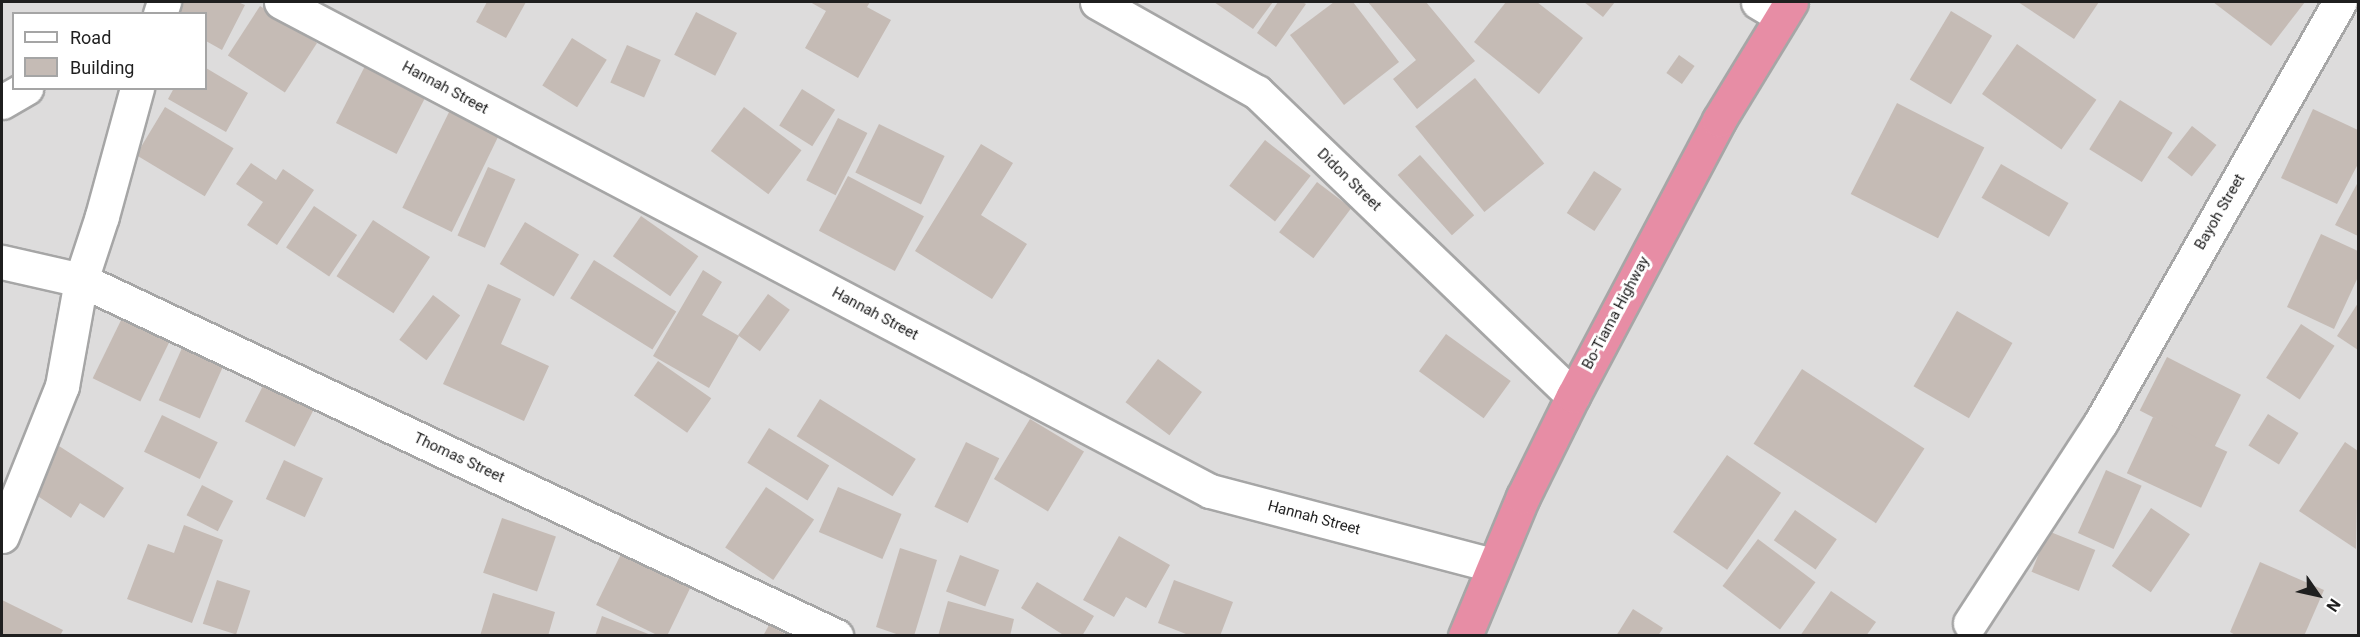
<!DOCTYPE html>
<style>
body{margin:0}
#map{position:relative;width:2360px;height:637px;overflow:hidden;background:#f0ece6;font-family:Roboto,sans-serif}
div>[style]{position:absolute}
.residential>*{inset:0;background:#dddcdc}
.building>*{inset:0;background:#c5bbb5;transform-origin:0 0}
.roads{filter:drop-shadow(2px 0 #a6a6a6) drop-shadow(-2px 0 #a6a6a6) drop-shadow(0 2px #a6a6a6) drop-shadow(0 -2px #a6a6a6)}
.minor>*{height:33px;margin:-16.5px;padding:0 16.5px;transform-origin:16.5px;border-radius:16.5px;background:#fff}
.highway>*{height:33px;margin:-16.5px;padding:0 16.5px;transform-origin:16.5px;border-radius:16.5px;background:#e78da5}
span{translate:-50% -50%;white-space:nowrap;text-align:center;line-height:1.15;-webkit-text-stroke:6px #fff;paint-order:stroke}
.street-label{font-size:15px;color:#1f1f1f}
.frame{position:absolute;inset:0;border:3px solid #1f1f1f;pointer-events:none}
.legend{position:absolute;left:12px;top:12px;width:195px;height:78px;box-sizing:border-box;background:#fff;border:2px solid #a5a5a5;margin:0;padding:8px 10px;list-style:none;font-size:18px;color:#1f1f1f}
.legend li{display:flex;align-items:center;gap:12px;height:30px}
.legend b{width:30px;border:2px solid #a5a5a5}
.north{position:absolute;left:2288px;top:565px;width:60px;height:60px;-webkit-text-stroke:4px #fff;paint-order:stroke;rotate:124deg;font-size:16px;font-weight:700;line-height:24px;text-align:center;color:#1f1f1f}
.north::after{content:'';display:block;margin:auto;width:21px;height:27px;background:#1f1f1f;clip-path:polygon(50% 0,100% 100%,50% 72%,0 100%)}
</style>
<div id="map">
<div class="residential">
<div style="clip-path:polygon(evenodd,2px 2px,2358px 2px,2358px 635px,2px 635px,2px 2px,14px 14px,206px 14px,206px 88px,14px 88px,14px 14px)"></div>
</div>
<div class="building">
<div style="clip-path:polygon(176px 2px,238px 2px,245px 5px,222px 50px,206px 41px,206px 14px,170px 14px)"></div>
<div style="clip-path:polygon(487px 2px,526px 2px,506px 38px,476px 22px)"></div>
<div style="clip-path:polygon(810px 2px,870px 2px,867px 7px,891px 20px,858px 78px,805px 48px,826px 11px)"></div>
<div style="clip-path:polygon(1214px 2px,1273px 2px,1253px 29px)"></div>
<div style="clip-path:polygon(1278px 2px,1302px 2px,1306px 4px,1276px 47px,1257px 33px)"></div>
<div style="clip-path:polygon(1334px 2px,1353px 2px,1399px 62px,1344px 105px,1290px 35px)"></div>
<div style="clip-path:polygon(1368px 2px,1426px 2px,1475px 61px,1417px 109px,1393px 79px,1416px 60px)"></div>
<div style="clip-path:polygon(1506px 2px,1537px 2px,1583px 38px,1539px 94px,1474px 42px)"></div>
<div style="clip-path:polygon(1584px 2px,1615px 2px,1603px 17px)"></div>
<div style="clip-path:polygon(2018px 2px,2099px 2px,2074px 39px)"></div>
<div style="clip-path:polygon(2213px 2px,2305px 2px,2271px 46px)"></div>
<div style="left:260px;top:6px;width:68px;height:59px;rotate:33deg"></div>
<div style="left:1951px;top:11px;width:48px;height:80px;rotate:31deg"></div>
<div style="left:696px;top:12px;width:46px;height:48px;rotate:27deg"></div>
<div style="left:572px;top:38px;width:41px;height:56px;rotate:32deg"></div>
<div style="left:2017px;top:44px;width:97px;height:61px;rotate:35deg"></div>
<div style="left:627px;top:45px;width:37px;height:41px;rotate:24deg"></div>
<div style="left:1679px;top:55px;width:19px;height:22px;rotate:35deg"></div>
<div style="left:365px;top:66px;width:68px;height:64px;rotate:27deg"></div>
<div style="clip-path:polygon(206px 68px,248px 93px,226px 132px,168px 99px,174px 88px,206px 88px)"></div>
<div style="left:1475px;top:78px;width:110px;height:77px;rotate:51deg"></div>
<div style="left:802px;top:89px;width:39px;height:43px;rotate:32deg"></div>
<div style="left:2120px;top:100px;width:62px;height:58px;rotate:32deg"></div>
<div style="left:1897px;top:103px;width:98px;height:102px;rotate:27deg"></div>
<div style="left:165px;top:107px;width:80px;height:56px;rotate:31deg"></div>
<div style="left:744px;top:107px;width:72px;height:55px;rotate:37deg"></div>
<div style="left:451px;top:108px;width:55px;height:111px;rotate:26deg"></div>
<div style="clip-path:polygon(2313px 109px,2358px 130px,2358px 164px,2337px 204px,2281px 178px)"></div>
<div style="left:838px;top:118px;width:33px;height:70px;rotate:27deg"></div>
<div style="left:879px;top:124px;width:73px;height:54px;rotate:26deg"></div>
<div style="left:2192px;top:126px;width:31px;height:40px;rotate:38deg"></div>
<div style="left:1265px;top:140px;width:58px;height:58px;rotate:38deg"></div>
<div style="clip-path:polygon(981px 144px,1013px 163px,981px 215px,1027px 244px,992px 299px,915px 251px)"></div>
<div style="left:1420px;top:155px;width:81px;height:30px;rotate:48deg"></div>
<div style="clip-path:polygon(251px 163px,276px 180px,283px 169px,314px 190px,277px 245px,247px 225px,263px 202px,236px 184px)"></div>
<div style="left:2001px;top:164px;width:78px;height:39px;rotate:30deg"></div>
<div style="left:488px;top:167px;width:30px;height:75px;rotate:24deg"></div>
<div style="left:1594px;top:171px;width:33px;height:50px;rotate:33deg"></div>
<div style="left:848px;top:176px;width:86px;height:62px;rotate:28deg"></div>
<div style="left:1317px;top:182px;width:43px;height:63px;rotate:37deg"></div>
<div style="clip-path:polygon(2358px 182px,2358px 236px,2335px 225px)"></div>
<div style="left:314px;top:206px;width:52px;height:50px;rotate:34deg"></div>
<div style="left:641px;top:216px;width:70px;height:49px;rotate:35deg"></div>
<div style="left:373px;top:220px;width:68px;height:67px;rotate:33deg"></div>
<div style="left:525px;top:222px;width:63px;height:49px;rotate:31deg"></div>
<div style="clip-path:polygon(2321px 234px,2358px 251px,2358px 277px,2334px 329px,2287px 307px)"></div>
<div style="left:594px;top:260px;width:97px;height:45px;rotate:32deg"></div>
<div style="clip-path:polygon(703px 270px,722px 282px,702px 315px,739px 336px,709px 388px,653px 356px)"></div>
<div style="clip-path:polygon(488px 284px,521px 299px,501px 344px,549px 366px,524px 421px,443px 384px)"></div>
<div style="left:768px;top:294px;width:27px;height:51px;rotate:36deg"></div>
<div style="left:433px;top:295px;width:34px;height:56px;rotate:37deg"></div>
<div style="clip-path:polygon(2358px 303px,2358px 350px,2337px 336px)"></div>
<div style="left:126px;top:310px;width:53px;height:76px;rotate:26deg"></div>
<div style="left:1957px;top:311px;width:64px;height:87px;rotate:30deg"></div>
<div style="left:2301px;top:324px;width:40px;height:64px;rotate:33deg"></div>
<div style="left:1446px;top:334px;width:80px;height:46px;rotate:36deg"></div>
<div style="left:186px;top:339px;width:45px;height:67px;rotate:24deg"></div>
<div style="left:2167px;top:357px;width:83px;height:60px;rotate:27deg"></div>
<div style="left:1158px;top:359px;width:55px;height:54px;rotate:37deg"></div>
<div style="left:658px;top:361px;width:65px;height:42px;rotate:35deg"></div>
<div style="left:1802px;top:369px;width:146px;height:89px;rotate:33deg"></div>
<div style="left:268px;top:376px;width:56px;height:51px;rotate:27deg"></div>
<div style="left:820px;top:399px;width:113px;height:44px;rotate:32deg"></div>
<div style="left:2268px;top:414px;width:36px;height:37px;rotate:32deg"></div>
<div style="left:162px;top:415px;width:62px;height:41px;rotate:26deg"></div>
<div style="left:2153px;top:417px;width:82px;height:62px;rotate:25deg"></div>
<div style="left:1030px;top:419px;width:63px;height:70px;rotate:31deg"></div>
<div style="left:769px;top:428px;width:71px;height:41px;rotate:32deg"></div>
<div style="left:966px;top:442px;width:37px;height:72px;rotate:26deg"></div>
<div style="clip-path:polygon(2345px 442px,2358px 451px,2356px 549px,2299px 511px)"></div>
<div style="clip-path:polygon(59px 446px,124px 488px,104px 518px,80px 503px,71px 518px,30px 491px)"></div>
<div style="left:1727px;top:455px;width:66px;height:94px;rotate:35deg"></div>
<div style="left:284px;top:460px;width:43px;height:43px;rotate:25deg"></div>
<div style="left:2106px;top:470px;width:39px;height:69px;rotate:24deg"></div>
<div style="left:202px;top:485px;width:35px;height:34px;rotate:27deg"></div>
<div style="left:766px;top:487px;width:58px;height:73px;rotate:34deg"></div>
<div style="left:838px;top:487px;width:69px;height:49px;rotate:23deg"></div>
<div style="left:2151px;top:508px;width:47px;height:70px;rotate:34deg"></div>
<div style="left:1795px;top:510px;width:51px;height:37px;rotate:35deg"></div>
<div style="left:502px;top:518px;width:57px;height:58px;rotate:19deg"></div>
<div style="clip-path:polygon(184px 525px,223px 540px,192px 623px,127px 599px,148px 544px,174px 553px)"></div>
<div style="left:2048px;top:531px;width:51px;height:44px;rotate:22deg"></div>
<div style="clip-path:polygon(1119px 536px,1170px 565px,1146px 608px,1126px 597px,1114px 617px,1083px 600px)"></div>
<div style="left:1758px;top:539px;width:72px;height:59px;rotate:37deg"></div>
<div style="clip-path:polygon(627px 542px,696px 576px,667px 636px,659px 636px,596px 605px)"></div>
<div style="clip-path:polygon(900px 548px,937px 560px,914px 636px,902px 636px,876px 627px)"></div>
<div style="left:960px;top:555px;width:42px;height:39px;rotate:21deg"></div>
<div style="clip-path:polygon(2260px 562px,2324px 590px,2304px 636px,2237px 636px,2230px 632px)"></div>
<div style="left:217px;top:580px;width:35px;height:46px;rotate:18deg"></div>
<div style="clip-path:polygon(1174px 580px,1233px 602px,1220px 636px,1191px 636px,1158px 623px)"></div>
<div style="clip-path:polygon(1037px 582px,1094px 616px,1082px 636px,1065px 636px,1021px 608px)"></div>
<div style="clip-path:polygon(1831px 591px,1876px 622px,1866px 636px,1800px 636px)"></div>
<div style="clip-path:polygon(493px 593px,555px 612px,548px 636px,480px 636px)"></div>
<div style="clip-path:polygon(2px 600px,63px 630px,60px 636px,2px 636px)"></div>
<div style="clip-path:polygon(948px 601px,1014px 619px,1010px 636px,938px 636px)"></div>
<div style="clip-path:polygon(1633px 609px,1663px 628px,1658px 636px,1616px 636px)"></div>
<div style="clip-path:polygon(602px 616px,651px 635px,651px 636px,595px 636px)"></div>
<div style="clip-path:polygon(769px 625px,789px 636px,763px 636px)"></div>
</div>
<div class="roads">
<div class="minor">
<div style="left:281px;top:2px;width:1050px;rotate:27.76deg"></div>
<div style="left:1210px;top:491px;width:293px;rotate:14.7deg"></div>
<div style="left:1097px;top:2px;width:184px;rotate:29.4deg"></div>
<div style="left:1257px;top:92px;width:438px;rotate:43.9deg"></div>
<div style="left:1758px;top:2px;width:27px;rotate:31deg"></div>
<div style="left:160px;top:14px;width:13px;rotate:-72deg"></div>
<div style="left:2px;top:102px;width:28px;rotate:-30deg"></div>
<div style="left:2px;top:262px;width:81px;rotate:12.8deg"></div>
<div style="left:81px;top:280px;width:835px;rotate:25.24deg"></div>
<div style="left:2px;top:536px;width:162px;rotate:-68.2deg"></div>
<div style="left:62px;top:386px;width:108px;rotate:-79.8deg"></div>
<div style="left:81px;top:280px;width:67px;rotate:-71.8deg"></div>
<div style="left:102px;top:216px;width:133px;rotate:-74.7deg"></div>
<div style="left:1970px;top:623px;width:240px;rotate:-56.9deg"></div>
<div style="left:2101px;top:422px;width:483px;rotate:-60.4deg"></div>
</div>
<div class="highway">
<div style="left:1465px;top:636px;width:151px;rotate:-67.4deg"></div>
<div style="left:1523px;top:497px;width:113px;rotate:-63.7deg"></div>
<div style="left:1573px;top:396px;width:312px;rotate:-62.1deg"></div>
<div style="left:1719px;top:120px;width:138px;rotate:-58.6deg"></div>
</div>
</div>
<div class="street-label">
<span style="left:445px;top:88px;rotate:28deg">Hannah Street</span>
<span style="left:1349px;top:180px;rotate:44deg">Didon Street</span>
<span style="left:2220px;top:212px;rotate:-60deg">Bayoh Street</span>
<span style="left:1616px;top:313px;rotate:-62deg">Bo-Tiama Highway</span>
<span style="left:875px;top:314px;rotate:28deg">Hannah Street</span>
<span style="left:459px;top:458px;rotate:25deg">Thomas Street</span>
<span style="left:1314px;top:518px;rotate:15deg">Hannah Street</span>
</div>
<div class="frame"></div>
<ul class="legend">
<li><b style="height:8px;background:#fff"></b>Road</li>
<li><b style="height:16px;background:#c5bbb5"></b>Building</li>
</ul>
<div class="north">N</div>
</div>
